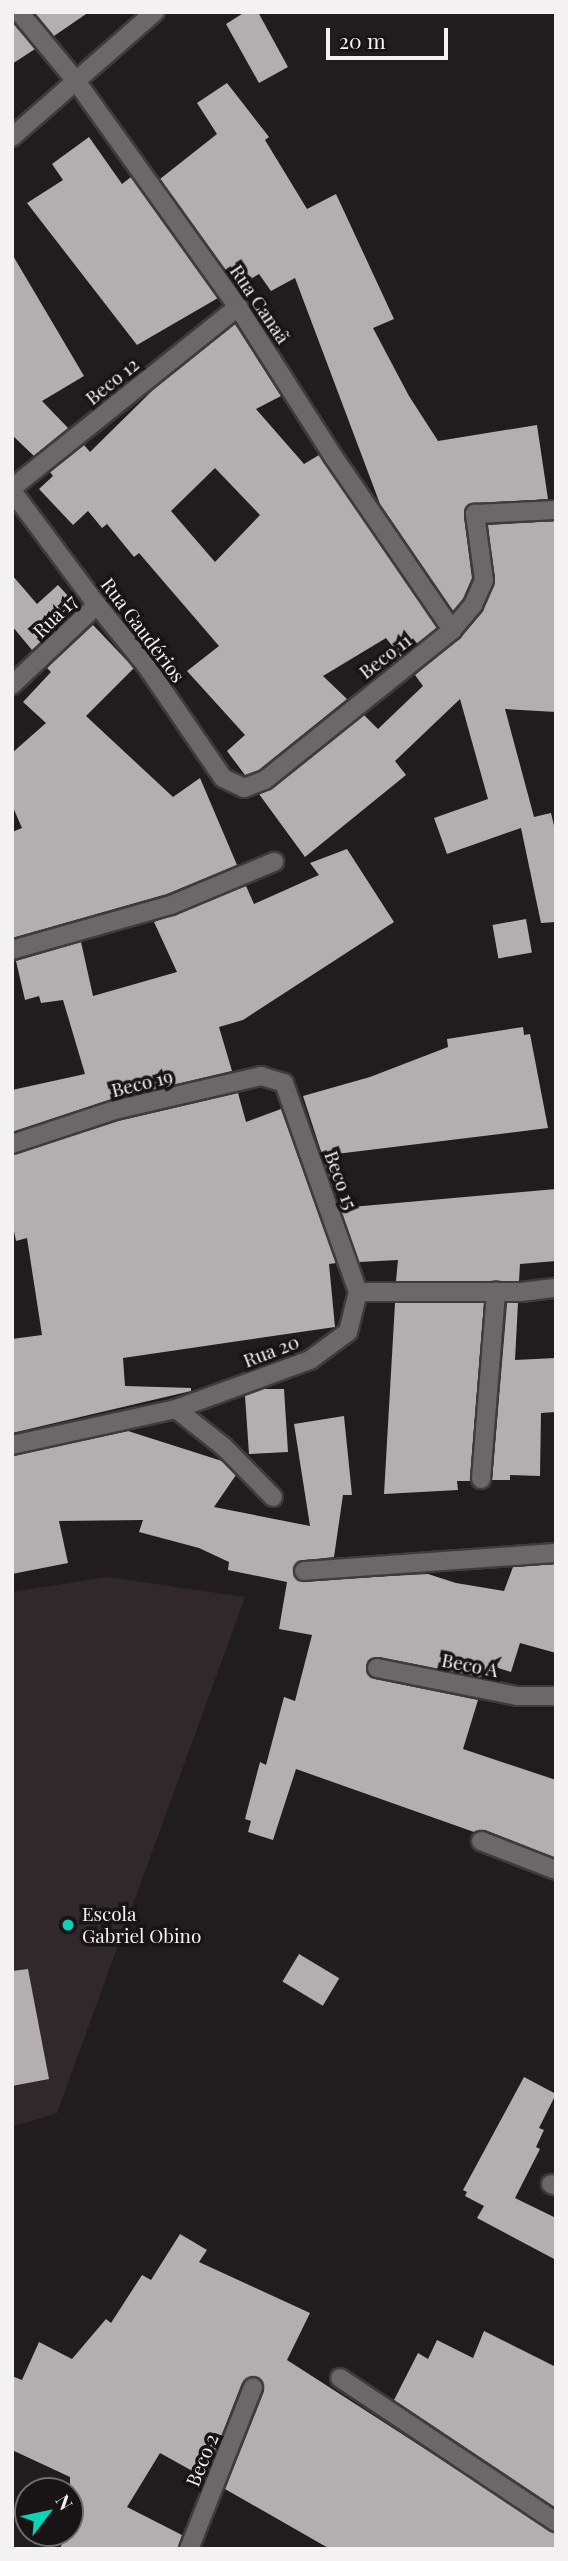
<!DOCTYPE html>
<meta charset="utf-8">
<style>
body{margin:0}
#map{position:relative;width:568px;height:2561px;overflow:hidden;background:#211d1e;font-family:"Playfair Display",serif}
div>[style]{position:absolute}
.built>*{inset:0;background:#31282b}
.building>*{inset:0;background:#b3aeaf;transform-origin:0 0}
.roads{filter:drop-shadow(2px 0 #3f3b3c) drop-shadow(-2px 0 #3f3b3c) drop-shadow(0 2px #3f3b3c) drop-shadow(0 -2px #3f3b3c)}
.minor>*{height:18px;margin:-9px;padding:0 9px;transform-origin:9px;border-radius:9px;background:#6a6869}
.dots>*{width:19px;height:19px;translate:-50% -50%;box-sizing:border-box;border:4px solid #181415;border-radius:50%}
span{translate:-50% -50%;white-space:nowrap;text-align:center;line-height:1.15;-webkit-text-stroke:7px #181415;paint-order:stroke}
.street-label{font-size:19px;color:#f4f1f2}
.poi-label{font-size:19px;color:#f4f1f2}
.left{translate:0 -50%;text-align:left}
.frame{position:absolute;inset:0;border:14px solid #f4f1f2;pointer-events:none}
.north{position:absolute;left:14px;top:2477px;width:70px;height:70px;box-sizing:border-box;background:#181415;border:2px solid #706c6d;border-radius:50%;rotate:58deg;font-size:19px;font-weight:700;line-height:28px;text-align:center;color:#f4f1f2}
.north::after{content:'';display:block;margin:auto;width:24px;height:32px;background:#05d5b6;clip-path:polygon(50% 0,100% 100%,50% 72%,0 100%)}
.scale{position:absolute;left:326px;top:28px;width:122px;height:32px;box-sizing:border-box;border:4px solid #f4f1f2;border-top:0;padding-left:9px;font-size:21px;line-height:24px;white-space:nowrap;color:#f4f1f2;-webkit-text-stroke:5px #181415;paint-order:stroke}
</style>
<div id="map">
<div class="built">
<div style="clip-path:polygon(107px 1577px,245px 1597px,57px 2113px,12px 2127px,12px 1592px)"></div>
</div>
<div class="building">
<div style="clip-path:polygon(34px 12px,89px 12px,54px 36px)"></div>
<div style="clip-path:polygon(245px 12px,258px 12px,288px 67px,259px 83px,226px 24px)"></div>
<div style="clip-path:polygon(12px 22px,35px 49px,12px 64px)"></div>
<div style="clip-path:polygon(227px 83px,269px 137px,265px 140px,307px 209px,336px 194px,394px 319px,373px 328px,409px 396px,438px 441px,537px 425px,548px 499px,468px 505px,464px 516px,472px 578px,463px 599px,453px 611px,380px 504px,295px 278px,271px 291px,259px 274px,238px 287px,160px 179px,217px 134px,197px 103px)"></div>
<div style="clip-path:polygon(89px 137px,122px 184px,131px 177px,218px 298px,137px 345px,27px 203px,63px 180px,52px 164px)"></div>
<div style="clip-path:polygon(12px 254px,84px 376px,42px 401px,68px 428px,34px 456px,12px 435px)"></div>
<div style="clip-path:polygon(evenodd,235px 324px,281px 396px,256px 409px,304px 464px,319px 455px,437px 628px,401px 657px,386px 638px,323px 676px,347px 699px,259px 770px,245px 775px,227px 751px,245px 735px,187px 671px,219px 646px,139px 553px,134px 557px,107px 524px,102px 528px,88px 511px,73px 525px,39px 489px,53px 476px,50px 472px,84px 445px,90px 452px,156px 387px,235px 324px,215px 468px,260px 515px,215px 562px,171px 511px,215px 468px)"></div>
<div style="clip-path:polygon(556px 521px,556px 712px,505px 709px,534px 817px,551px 813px,556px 834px,556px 922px,541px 923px,521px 828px,447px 854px,434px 818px,488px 799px,460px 699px,395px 761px,406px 775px,305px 857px,259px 794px,272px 789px,364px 715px,378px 729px,423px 686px,415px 675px,461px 637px,482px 612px,494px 585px,488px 525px)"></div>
<div style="clip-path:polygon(12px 575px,37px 604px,58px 585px,78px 607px,32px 650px,12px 626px)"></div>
<div style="clip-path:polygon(93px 625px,134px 668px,86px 716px,173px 797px,200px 778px,237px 865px,167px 894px,12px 938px,12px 832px,22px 828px,12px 805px,12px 753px,46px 723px,23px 702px,51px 672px,47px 668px)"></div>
<div style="clip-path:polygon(347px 849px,394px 922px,243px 1020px,219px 1027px,232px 1071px,112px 1099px,12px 1132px,12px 1090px,85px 1074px,63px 1000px,41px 1003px,39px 996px,25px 1000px,16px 961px,81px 942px,93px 996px,177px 972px,154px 922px,246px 886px,254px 904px,319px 875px,310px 863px)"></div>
<div style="left:526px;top:919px;width:34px;height:34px;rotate:80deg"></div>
<div style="clip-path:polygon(523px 1027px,524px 1035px,530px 1034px,548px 1128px,328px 1155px,331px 1182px,303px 1096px,370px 1077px,448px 1047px,447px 1039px)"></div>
<div style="clip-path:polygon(238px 1093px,246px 1122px,281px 1109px,336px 1263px,329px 1264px,335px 1327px,123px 1358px,125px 1386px,191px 1388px,191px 1391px,12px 1433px,12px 1339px,42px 1335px,27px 1238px,16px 1241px,12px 1221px,12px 1155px,118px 1121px)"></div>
<div style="clip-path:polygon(556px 1189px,556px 1261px,520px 1264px,519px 1281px,396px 1281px,398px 1260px,359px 1262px,340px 1208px)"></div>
<div style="clip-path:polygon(395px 1303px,484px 1303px,470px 1481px,457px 1481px,458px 1490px,384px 1494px)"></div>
<div style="clip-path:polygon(507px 1303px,518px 1303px,515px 1360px,556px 1358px,556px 1412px,541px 1413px,540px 1476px,510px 1475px,510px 1480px,492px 1480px)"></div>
<div style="clip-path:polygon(264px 1389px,284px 1389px,288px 1452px,249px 1454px,245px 1396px)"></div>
<div style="clip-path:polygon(344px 1416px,352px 1495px,343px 1495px,334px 1557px,298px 1561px,293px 1571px,298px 1581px,428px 1574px,456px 1583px,504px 1591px,513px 1567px,556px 1564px,556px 1653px,520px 1643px,511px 1672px,489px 1665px,484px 1678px,379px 1657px,369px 1660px,366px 1666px,369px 1676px,375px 1679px,478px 1700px,463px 1749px,556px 1780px,556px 1858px,485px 1830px,474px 1832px,296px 1769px,273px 1840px,248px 1832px,251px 1821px,245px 1819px,260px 1762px,266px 1765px,284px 1697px,295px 1701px,312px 1635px,279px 1629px,287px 1582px,228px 1570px,229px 1562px,199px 1548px,139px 1532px,143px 1520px,59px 1521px,68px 1563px,12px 1574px,12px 1456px,128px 1431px,222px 1461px,236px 1475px,214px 1507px,310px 1526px,294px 1424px)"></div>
<div style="left:299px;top:1954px;width:47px;height:32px;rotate:31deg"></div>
<div style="clip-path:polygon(28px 1969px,49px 2079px,12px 2086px,12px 1971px)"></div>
<div style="clip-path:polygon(524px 2077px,556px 2094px,539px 2128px,544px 2130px,536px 2147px,540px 2149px,515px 2198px,556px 2218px,556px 2260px,477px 2218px,484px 2206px,465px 2196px,467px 2192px,463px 2190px)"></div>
<div style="clip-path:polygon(180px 2234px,207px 2250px,199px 2262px,310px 2313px,287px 2360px,556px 2533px,556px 2549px,330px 2549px,225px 2489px,264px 2391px,262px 2381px,252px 2376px,242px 2383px,205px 2478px,160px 2453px,127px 2507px,182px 2535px,178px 2549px,60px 2549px,66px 2533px,70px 2533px,70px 2477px,12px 2450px,12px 2376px,22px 2380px,39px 2342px,72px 2359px,106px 2319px,111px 2323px,142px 2275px,151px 2280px)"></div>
<div style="clip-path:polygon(484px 2331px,556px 2367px,556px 2508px,394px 2400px,418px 2353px,428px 2359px,437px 2340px,473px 2358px)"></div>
</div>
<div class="roads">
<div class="minor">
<div style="left:19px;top:12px;width:89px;rotate:50.4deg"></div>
<div style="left:76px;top:81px;width:278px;rotate:54.4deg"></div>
<div style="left:238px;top:307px;width:177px;rotate:57.5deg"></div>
<div style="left:333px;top:456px;width:211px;rotate:55.6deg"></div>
<div style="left:12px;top:137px;width:190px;rotate:-41.2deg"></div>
<div style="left:12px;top:488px;width:290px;rotate:-38.7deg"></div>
<div style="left:12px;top:491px;width:142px;rotate:53.3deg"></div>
<div style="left:97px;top:605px;width:76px;rotate:50.9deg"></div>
<div style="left:145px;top:664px;width:138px;rotate:55.6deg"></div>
<div style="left:223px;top:778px;width:23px;rotate:25deg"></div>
<div style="left:244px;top:788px;width:22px;rotate:-21deg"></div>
<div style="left:265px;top:780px;width:240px;rotate:-38.7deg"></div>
<div style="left:452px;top:630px;width:33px;rotate:-50deg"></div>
<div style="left:473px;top:605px;width:27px;rotate:-66deg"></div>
<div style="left:484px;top:580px;width:67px;rotate:-97.8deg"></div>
<div style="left:475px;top:514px;width:81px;rotate:-2.8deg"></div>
<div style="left:12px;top:685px;width:117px;rotate:-43.3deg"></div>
<div style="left:12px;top:950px;width:165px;rotate:-15.8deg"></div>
<div style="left:171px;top:905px;width:112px;rotate:-22.7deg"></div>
<div style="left:12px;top:1144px;width:108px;rotate:-18.3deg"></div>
<div style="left:115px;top:1110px;width:150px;rotate:-13.1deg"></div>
<div style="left:261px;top:1076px;width:24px;rotate:17deg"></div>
<div style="left:284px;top:1083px;width:222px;rotate:70.5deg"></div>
<div style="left:176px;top:1409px;width:61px;rotate:38.4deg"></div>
<div style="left:224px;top:1447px;width:70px;rotate:45.6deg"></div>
<div style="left:12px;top:1445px;width:168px;rotate:-12.4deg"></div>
<div style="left:176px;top:1409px;width:143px;rotate:-20.1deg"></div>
<div style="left:310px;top:1360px;width:47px;rotate:-36.4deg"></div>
<div style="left:348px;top:1332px;width:41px;rotate:-76deg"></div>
<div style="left:358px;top:1292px;width:163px"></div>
<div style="left:521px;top:1292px;width:35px;rotate:-7deg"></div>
<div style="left:481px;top:1479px;width:188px;rotate:-85.4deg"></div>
<div style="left:304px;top:1571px;width:253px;rotate:-4.1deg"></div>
<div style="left:377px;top:1668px;width:143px;rotate:11.3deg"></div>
<div style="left:517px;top:1696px;width:39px"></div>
<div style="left:481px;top:1841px;width:80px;rotate:21.1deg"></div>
<div style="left:551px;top:2184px;width:5px;rotate:22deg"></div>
<div style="left:340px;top:2378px;width:260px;rotate:33.7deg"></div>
<div style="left:189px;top:2549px;width:174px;rotate:-68.4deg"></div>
</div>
</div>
<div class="dots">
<div style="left:68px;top:1925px;background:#05d5b6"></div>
</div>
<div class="street-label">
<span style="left:260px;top:304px;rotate:56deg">Rua Canaã</span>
<span style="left:112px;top:381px;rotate:-39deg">Beco 12</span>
<span style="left:55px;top:616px;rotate:-44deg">Rua 17</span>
<span style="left:143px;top:630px;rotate:53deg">Rua Gaudérios</span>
<span style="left:385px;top:656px;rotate:-38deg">Beco 11</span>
<span style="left:142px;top:1083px;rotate:-14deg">Beco 19</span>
<span style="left:341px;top:1180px;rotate:70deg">Beco 15</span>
<span style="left:271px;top:1351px;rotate:-21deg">Rua 20</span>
<span style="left:470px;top:1665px;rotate:11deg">Beco A</span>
<span style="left:202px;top:2460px;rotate:-68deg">Beco 2</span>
</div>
<div class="poi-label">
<span class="left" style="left:82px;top:1925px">Escola<br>Gabriel Obino</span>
</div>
<div class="frame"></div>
<div class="north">N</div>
<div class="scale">20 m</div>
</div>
